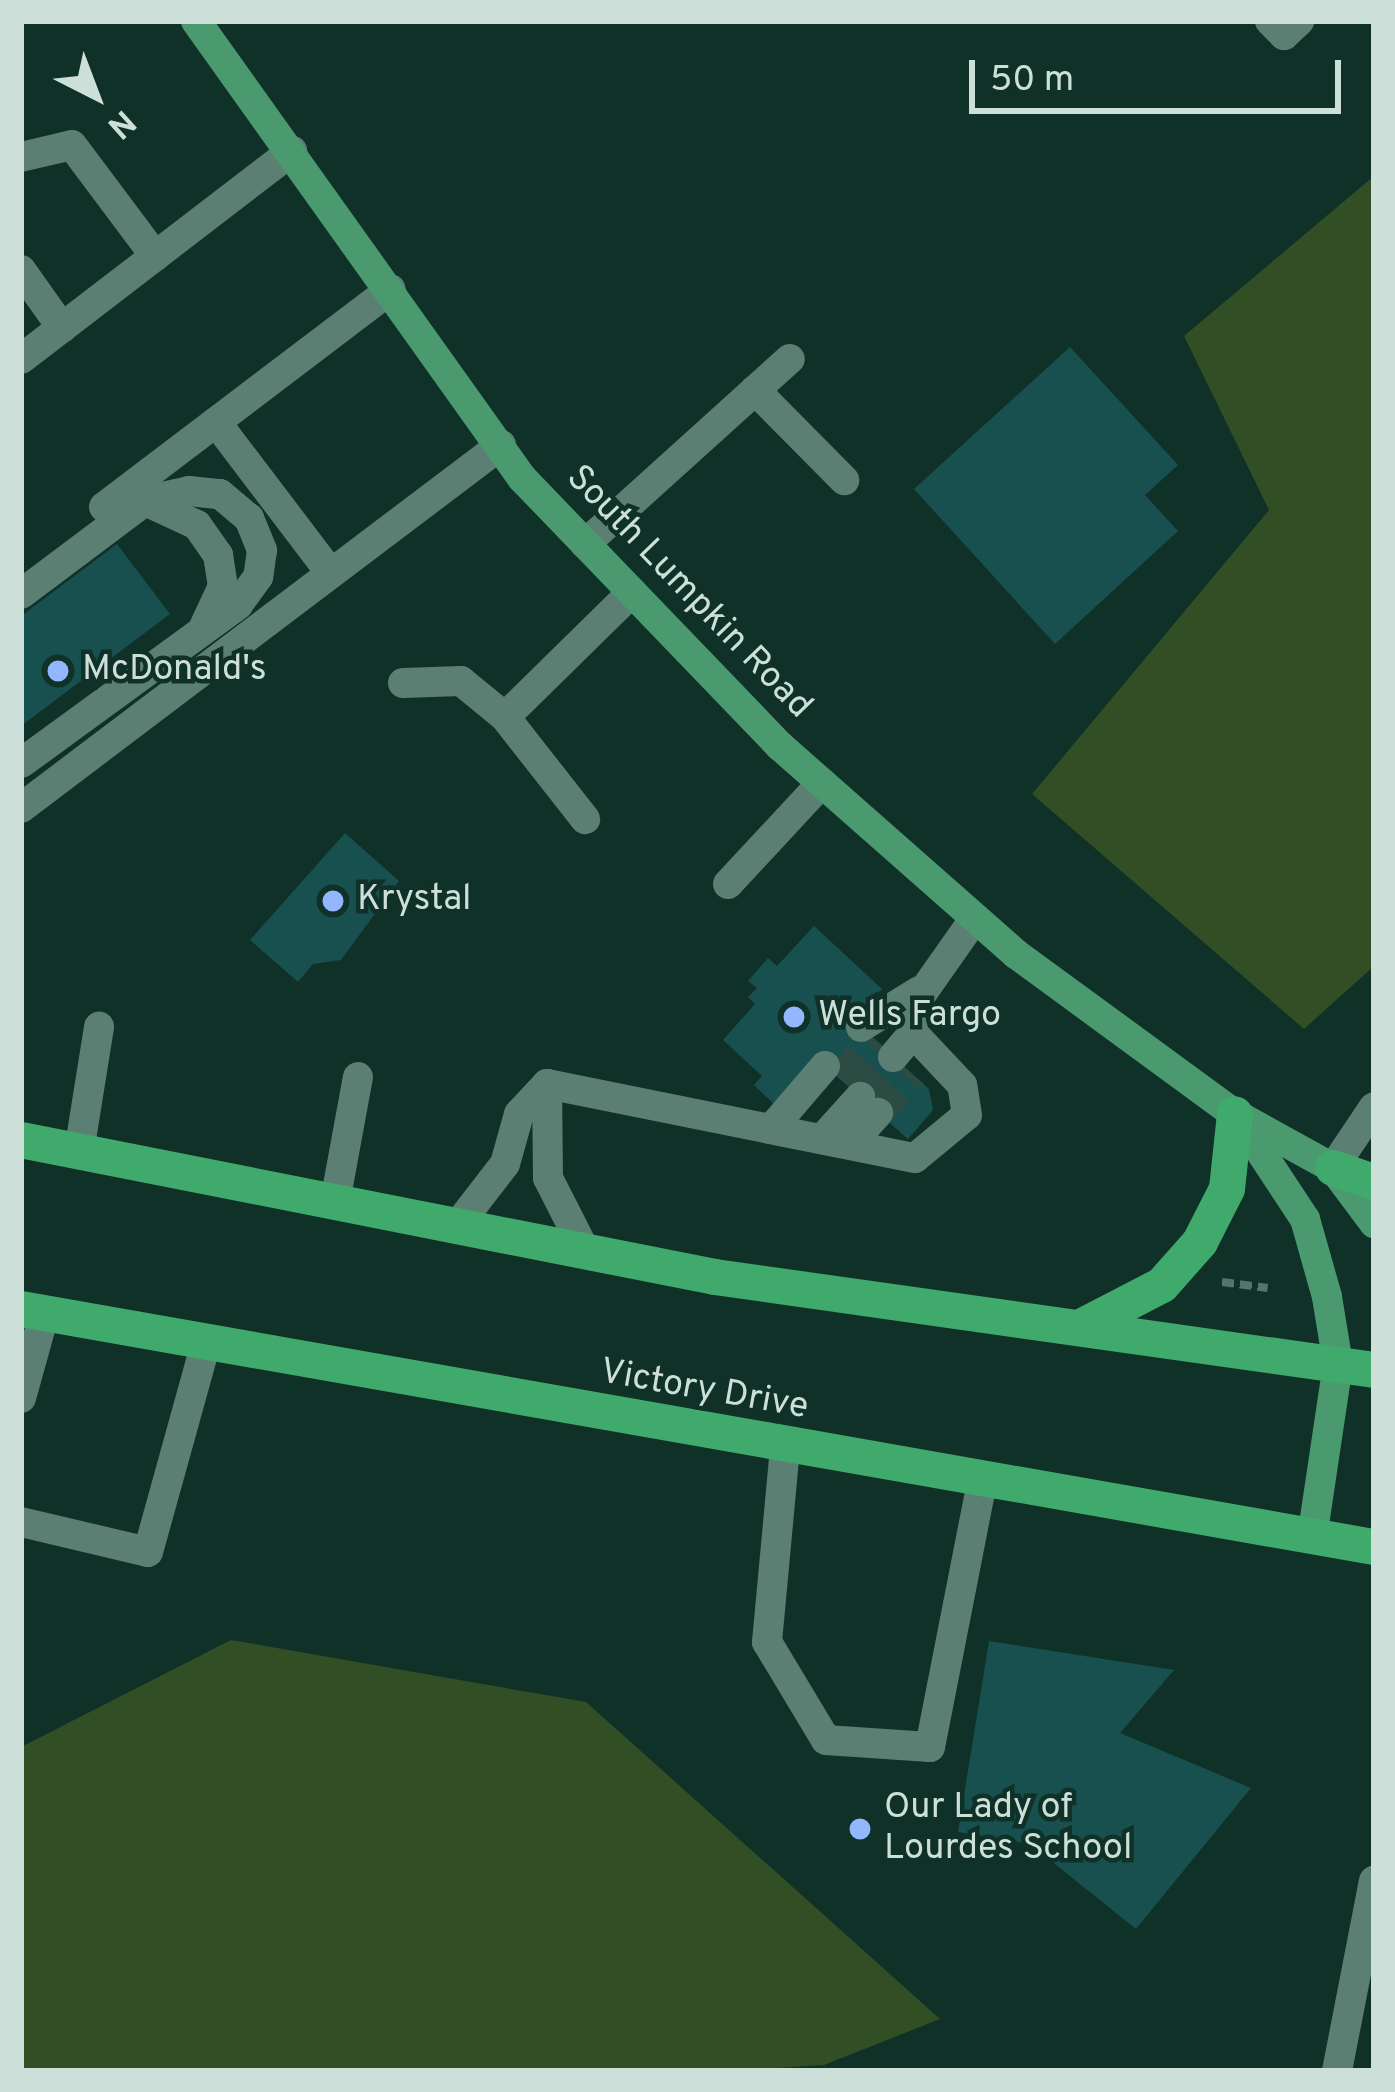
<!DOCTYPE html>
<style>
body{margin:0}
#map{position:relative;width:1395px;height:2092px;overflow:hidden;background:#103128;font-family:Overpass,sans-serif}
div>[style]{position:absolute}
.green>*{inset:0;background:#324e24}
.building>*{inset:0;background:#17504e}
.minor-tunnel>*{height:30px;margin-top:-15px;transform-origin:0;background:repeating-linear-gradient(90deg,#2c4b43 0 30px,transparent 0 45px)}
.path>*{height:8px;margin-top:-4px;transform-origin:0;background:repeating-linear-gradient(90deg,#57736b 0 12px,transparent 0 18px)}
.minor>*{height:30px;margin:-15px;padding:0 15px;transform-origin:15px;border-radius:15px;background:#5c7f74}
.major>*{height:30px;margin:-15px;padding:0 15px;transform-origin:15px;border-radius:15px;background:#4b996f}
.highway>*{height:36px;margin:-18px;padding:0 18px;transform-origin:18px;border-radius:18px;background:#40aa6c}
.dots>*{width:33px;height:33px;translate:-50% -50%;box-sizing:border-box;border:6px solid #103128;border-radius:50%}
span{translate:-50% -50%;white-space:nowrap;text-align:center;line-height:1.15;-webkit-text-stroke:9px #103128;paint-order:stroke}
.street-label{font-size:36px;color:#cddfd9}
.poi-label{font-size:36px;color:#cddfd9}
.left{translate:0 -50%;text-align:left}
.frame{position:absolute;inset:0;border:24px solid #cddfd9;pointer-events:none}
.north{position:absolute;left:36px;top:36px;width:120px;height:120px;-webkit-text-stroke:9px #103128;paint-order:stroke;rotate:138deg;font-size:33px;font-weight:700;line-height:48px;text-align:center;color:#cddfd9}
.north::after{content:'';display:block;margin:auto;width:42px;height:54px;background:#cddfd9;clip-path:polygon(50% 0,100% 100%,50% 72%,0 100%)}
.scale{position:absolute;left:969px;top:60px;width:372px;height:54px;box-sizing:border-box;border:6px solid #cddfd9;border-top:0;padding-left:15px;font-size:36px;line-height:42px;white-space:nowrap;color:#cddfd9;-webkit-text-stroke:9px #103128;paint-order:stroke}
</style>
<div id="map">
<div class="green">
<div style="clip-path:polygon(1374px 176px,1374px 966px,1304px 1029px,1032px 794px,1269px 510px,1184px 336px)"></div>
<div style="clip-path:polygon(231px 1640px,586px 1702px,940px 2019px,824px 2065px,729px 2071px,21px 2071px,21px 1747px)"></div>
</div>
<div class="building">
<div style="clip-path:polygon(1070px 347px,1178px 465px,1145px 495px,1178px 531px,1055px 644px,914px 489px)"></div>
<div style="clip-path:polygon(117px 544px,170px 614px,21px 726px,21px 616px)"></div>
<div style="clip-path:polygon(345px 833px,399px 881px,341px 960px,313px 964px,298px 982px,250px 940px)"></div>
<div style="clip-path:polygon(814px 926px,882px 989px,853px 1020px,929px 1089px,933px 1110px,908px 1139px,818px 1060px,776px 1106px,754px 1085px,762px 1076px,723px 1040px,755px 1004px,748px 997px,757px 988px,748px 981px,768px 958px,777px 966px)"></div>
<div style="clip-path:polygon(989px 1641px,1174px 1670px,1120px 1733px,1251px 1788px,1136px 1929px,1030px 1844px,958px 1832px)"></div>
</div>
<div class="minor-tunnel">
<div style="left:840px;top:1079px;width:53px;rotate:-48.8deg"></div>
<div style="left:860px;top:1097px;width:52px;rotate:-50.5deg"></div>
<div style="left:878px;top:1113px;width:52px;rotate:-48.9deg"></div>
</div>
<div class="path">
<div style="left:1222px;top:1282px;width:46px;rotate:7.4deg"></div>
</div>
<div class="minor">
<div style="left:1270px;top:21px;width:20px;rotate:45deg"></div>
<div style="left:1284px;top:35px;width:21px;rotate:-43deg"></div>
<div style="left:21px;top:157px;width:52px;rotate:-13.2deg"></div>
<div style="left:72px;top:145px;width:139px;rotate:53.2deg"></div>
<div style="left:21px;top:270px;width:71px;rotate:54.7deg"></div>
<div style="left:21px;top:359px;width:342px;rotate:-37.5deg"></div>
<div style="left:755px;top:390px;width:127px;rotate:45.3deg"></div>
<div style="left:216px;top:422px;width:188px;rotate:52.8deg"></div>
<div style="left:145px;top:501px;width:57px;rotate:24.8deg"></div>
<div style="left:197px;top:525px;width:37px;rotate:55deg"></div>
<div style="left:218px;top:555px;width:31px;rotate:81deg"></div>
<div style="left:223px;top:586px;width:47px;rotate:114.9deg"></div>
<div style="left:104px;top:507px;width:360px;rotate:-37.2deg"></div>
<div style="left:585px;top:544px;width:276px;rotate:-42.1deg"></div>
<div style="left:21px;top:594px;width:155px;rotate:-36.9deg"></div>
<div style="left:145px;top:501px;width:45px;rotate:-12.8deg"></div>
<div style="left:189px;top:491px;width:31px;rotate:6deg"></div>
<div style="left:220px;top:494px;width:38px;rotate:40deg"></div>
<div style="left:249px;top:518px;width:35px;rotate:68deg"></div>
<div style="left:262px;top:550px;width:27px;rotate:98deg"></div>
<div style="left:258px;top:577px;width:34px;rotate:126deg"></div>
<div style="left:238px;top:605px;width:268px;rotate:143.9deg"></div>
<div style="left:403px;top:683px;width:58px;rotate:-2deg"></div>
<div style="left:461px;top:681px;width:57px;rotate:39.3deg"></div>
<div style="left:505px;top:717px;width:130px;rotate:51.9deg"></div>
<div style="left:505px;top:717px;width:178px;rotate:-44.5deg"></div>
<div style="left:21px;top:808px;width:602px;rotate:-37.1deg"></div>
<div style="left:728px;top:884px;width:138px;rotate:-47.1deg"></div>
<div style="left:861px;top:1027px;width:68px;rotate:-31.8deg"></div>
<div style="left:893px;top:1057px;width:31px;rotate:-50deg"></div>
<div style="left:547px;top:1084px;width:375px;rotate:11.4deg"></div>
<div style="left:915px;top:1158px;width:67px;rotate:-39.6deg"></div>
<div style="left:967px;top:1115px;width:30px;rotate:-99deg"></div>
<div style="left:962px;top:1085px;width:71px;rotate:-133.3deg"></div>
<div style="left:913px;top:1033px;width:24px;rotate:-95deg"></div>
<div style="left:911px;top:1009px;width:111px;rotate:-54.9deg"></div>
<div style="left:547px;top:1084px;width:94px;rotate:89.4deg"></div>
<div style="left:548px;top:1178px;width:82px;rotate:63.1deg"></div>
<div style="left:771px;top:1129px;width:83px;rotate:-49.4deg"></div>
<div style="left:822px;top:1139px;width:57px;rotate:-47.9deg"></div>
<div style="left:850px;top:1144px;width:42px;rotate:-47.9deg"></div>
<div style="left:79px;top:1152px;width:127px;rotate:-80.9deg"></div>
<div style="left:1333px;top:1168px;width:73px;rotate:-56.1deg"></div>
<div style="left:335px;top:1202px;width:127px;rotate:-79.6deg"></div>
<div style="left:457px;top:1226px;width:78px;rotate:-52.3deg"></div>
<div style="left:505px;top:1164px;width:52px;rotate:-74.4deg"></div>
<div style="left:519px;top:1114px;width:41px;rotate:-47deg"></div>
<div style="left:21px;top:1398px;width:86px;rotate:-74.5deg"></div>
<div style="left:785px;top:1448px;width:195px;rotate:95.3deg"></div>
<div style="left:767px;top:1642px;width:114px;rotate:59deg"></div>
<div style="left:826px;top:1740px;width:104px;rotate:3.9deg"></div>
<div style="left:930px;top:1747px;width:270px;rotate:-78.9deg"></div>
<div style="left:21px;top:1522px;width:130px;rotate:13.3deg"></div>
<div style="left:148px;top:1552px;width:213px;rotate:-74.5deg"></div>
<div style="left:1337px;top:2071px;width:194px;rotate:-79deg"></div>
</div>
<div class="major">
<div style="left:196px;top:21px;width:561px;rotate:54.5deg"></div>
<div style="left:522px;top:478px;width:372px;rotate:46.1deg"></div>
<div style="left:780px;top:746px;width:315px;rotate:41.4deg"></div>
<div style="left:1016px;top:954px;width:271px;rotate:36.2deg"></div>
<div style="left:1235px;top:1114px;width:112px;rotate:28.9deg"></div>
<div style="left:1333px;top:1168px;width:69px;rotate:53.3deg"></div>
<div style="left:1239px;top:1119px;width:120px;rotate:56.6deg"></div>
<div style="left:1305px;top:1219px;width:81px;rotate:74.2deg"></div>
<div style="left:1327px;top:1297px;width:68px;rotate:80.7deg"></div>
<div style="left:1338px;top:1364px;width:176px;rotate:98.5deg"></div>
</div>
<div class="highway">
<div style="left:21px;top:1140px;width:707px;rotate:11.17deg"></div>
<div style="left:715px;top:1277px;width:666px;rotate:8.03deg"></div>
<div style="left:1333px;top:1168px;width:43px;rotate:18.9deg"></div>
<div style="left:21px;top:1309px;width:1374px;rotate:9.98deg"></div>
<div style="left:1079px;top:1328px;width:93px;rotate:-27.4deg"></div>
<div style="left:1162px;top:1285px;width:57px;rotate:-48.5deg"></div>
<div style="left:1200px;top:1242px;width:59px;rotate:-63deg"></div>
<div style="left:1227px;top:1189px;width:75px;rotate:-83.9deg"></div>
</div>
<div class="dots">
<div style="left:58px;top:671px;background:#92b7fd"></div>
<div style="left:333px;top:901px;background:#92b7fd"></div>
<div style="left:794px;top:1017px;background:#92b7fd"></div>
<div style="left:860px;top:1829px;background:#92b7fd"></div>
</div>
<div class="street-label">
<span style="left:688px;top:593px;rotate:46deg">South Lumpkin Road</span>
<span style="left:704px;top:1391px;rotate:10deg">Victory Drive</span>
</div>
<div class="poi-label">
<span class="left" style="left:82px;top:671px">McDonald's</span>
<span class="left" style="left:357px;top:901px">Krystal</span>
<span class="left" style="left:818px;top:1017px">Wells Fargo</span>
<span class="left" style="left:884px;top:1829px">Our Lady of<br>Lourdes School</span>
</div>
<div class="frame"></div>
<div class="north">N</div>
<div class="scale">50 m</div>
</div>
